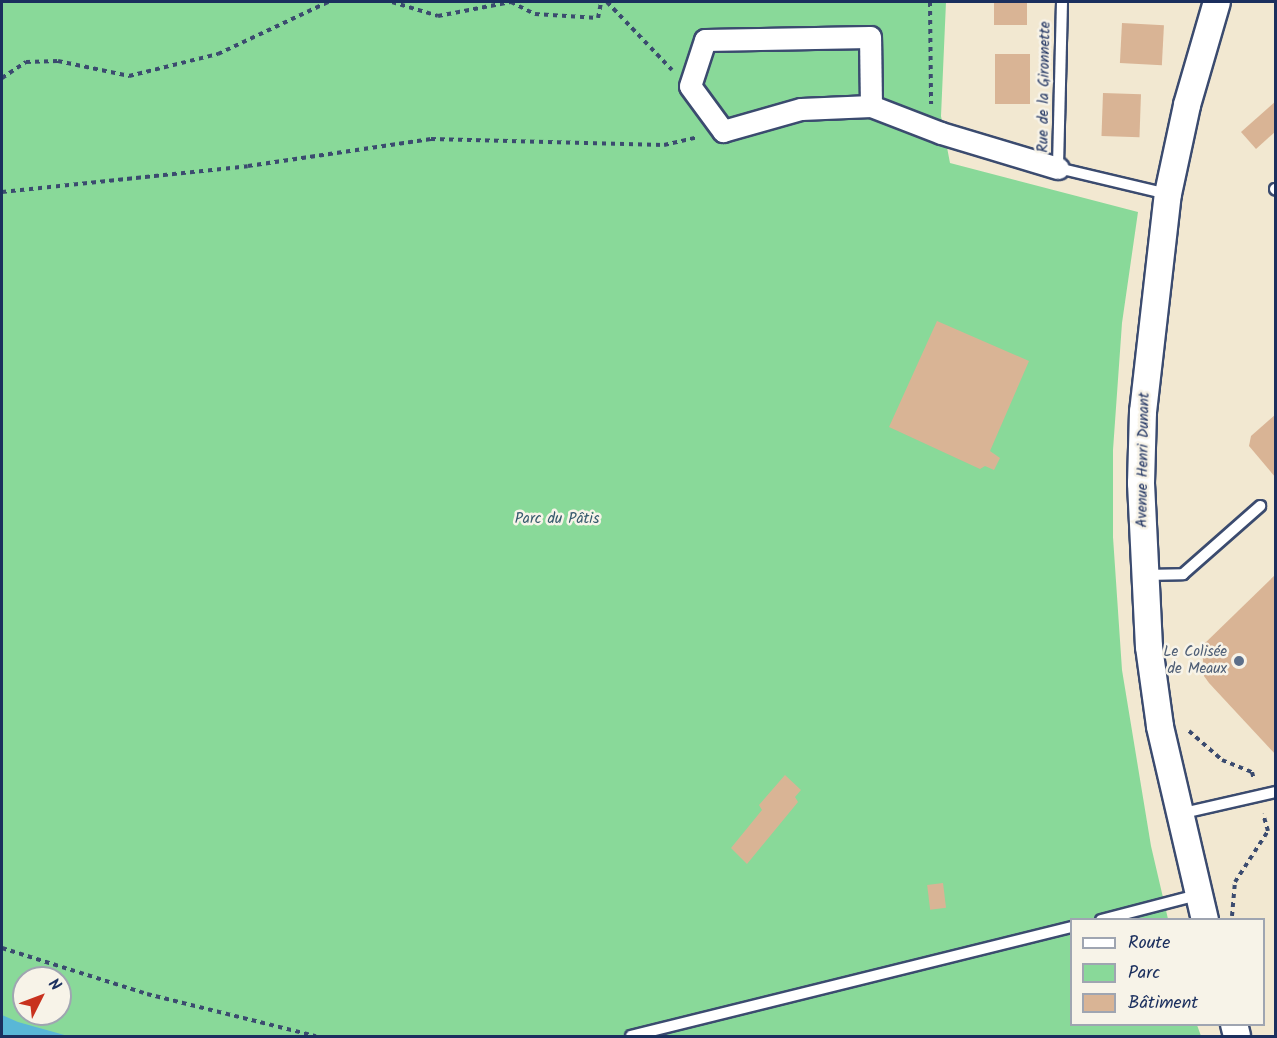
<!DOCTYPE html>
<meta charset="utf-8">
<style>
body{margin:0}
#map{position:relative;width:1277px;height:1038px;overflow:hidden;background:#f2e8d1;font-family:Kalam,sans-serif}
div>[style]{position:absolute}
.green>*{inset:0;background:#89d999}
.water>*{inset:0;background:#59b7d7}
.building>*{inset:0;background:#d9b495;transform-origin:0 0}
.path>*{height:4px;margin-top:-2px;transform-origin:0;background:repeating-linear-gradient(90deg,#3b4b6f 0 4.5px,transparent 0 9px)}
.roads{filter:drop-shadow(2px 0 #3b4b6f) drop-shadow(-2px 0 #3b4b6f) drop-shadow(0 2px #3b4b6f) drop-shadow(0 -2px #3b4b6f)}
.service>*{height:10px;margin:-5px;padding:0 5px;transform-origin:5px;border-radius:5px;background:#fff}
.minor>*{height:21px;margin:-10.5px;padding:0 10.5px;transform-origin:10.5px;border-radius:10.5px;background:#fff}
.tertiary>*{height:26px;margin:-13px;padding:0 13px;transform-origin:13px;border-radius:13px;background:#fff}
.dots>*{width:16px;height:16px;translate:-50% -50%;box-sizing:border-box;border:3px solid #f7f3e8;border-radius:50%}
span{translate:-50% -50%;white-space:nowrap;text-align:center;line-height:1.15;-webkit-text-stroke:5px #f7f3e8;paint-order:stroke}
.street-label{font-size:15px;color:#1b2f5e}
.park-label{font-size:15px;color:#365a6d}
.service-label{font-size:15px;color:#4e5e75}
.right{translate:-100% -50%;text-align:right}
.frame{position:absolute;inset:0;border:3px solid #1b2f5e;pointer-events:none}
.legend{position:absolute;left:1070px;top:918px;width:195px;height:108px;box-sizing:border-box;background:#f7f3e8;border:2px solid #9fa5b1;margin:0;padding:8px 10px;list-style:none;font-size:18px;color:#1b2f5e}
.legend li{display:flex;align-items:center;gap:12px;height:30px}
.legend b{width:30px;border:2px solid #9fa5b1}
.north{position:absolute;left:12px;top:966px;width:60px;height:60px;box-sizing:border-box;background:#f7f3e8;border:2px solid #9fa5b1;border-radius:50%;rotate:48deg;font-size:16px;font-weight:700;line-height:24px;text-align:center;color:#1b2f5e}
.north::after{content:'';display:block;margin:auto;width:21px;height:27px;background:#c8321e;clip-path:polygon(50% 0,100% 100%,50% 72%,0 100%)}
</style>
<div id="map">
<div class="green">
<div style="clip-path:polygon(evenodd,2px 2px,946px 2px,941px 116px,950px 163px,1138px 212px,1122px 323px,1113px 450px,1113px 537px,1122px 670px,1151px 846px,1168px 919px,1072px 920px,1072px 1024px,1197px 1025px,1201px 1036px,2px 1036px,2px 2px,24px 978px,60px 978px,60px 1014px,24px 1014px,24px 978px)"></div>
</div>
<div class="water">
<div style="clip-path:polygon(2px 1015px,18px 1022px,68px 1036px,2px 1036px)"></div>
</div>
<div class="building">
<div style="left:994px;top:2px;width:33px;height:23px"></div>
<div style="left:1122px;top:23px;width:42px;height:40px;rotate:3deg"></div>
<div style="left:995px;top:54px;width:35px;height:50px"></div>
<div style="left:1103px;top:93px;width:38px;height:43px;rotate:2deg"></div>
<div style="clip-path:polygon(1276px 101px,1276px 131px,1256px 149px,1241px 132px)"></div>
<div style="clip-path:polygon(937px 321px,1029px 361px,990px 451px,1000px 458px,994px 470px,985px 466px,980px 469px,889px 427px)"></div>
<div style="clip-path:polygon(1276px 414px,1276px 478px,1249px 446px,1251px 436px)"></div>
<div style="clip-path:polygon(1276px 574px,1276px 755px,1209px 683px,1204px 676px,1202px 646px)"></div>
<div style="clip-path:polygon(785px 775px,801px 790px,795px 797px,798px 802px,747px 864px,731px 848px,762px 810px,759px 805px)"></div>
<div style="left:943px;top:883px;width:25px;height:16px;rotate:83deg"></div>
</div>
<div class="path">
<div style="left:392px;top:2px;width:48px;rotate:16.9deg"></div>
<div style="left:438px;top:16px;width:74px;rotate:-10.9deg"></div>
<div style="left:511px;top:2px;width:27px;rotate:27deg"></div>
<div style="left:535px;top:14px;width:63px;rotate:3.6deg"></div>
<div style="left:598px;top:18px;width:16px;rotate:-79deg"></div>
<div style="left:607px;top:2px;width:94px;rotate:46.3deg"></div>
<div style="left:930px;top:2px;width:102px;rotate:89.4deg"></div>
<div style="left:2px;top:78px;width:29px;rotate:-34deg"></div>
<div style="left:26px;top:62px;width:32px;rotate:-2deg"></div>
<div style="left:58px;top:61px;width:73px;rotate:11.9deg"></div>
<div style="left:129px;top:76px;width:92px;rotate:-13.9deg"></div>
<div style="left:218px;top:54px;width:122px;rotate:-25.3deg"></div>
<div style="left:2px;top:192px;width:247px;rotate:-6deg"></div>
<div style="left:248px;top:166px;width:185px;rotate:-8.4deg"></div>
<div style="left:431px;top:139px;width:233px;rotate:1.5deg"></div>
<div style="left:664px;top:145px;width:35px;rotate:-13deg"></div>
<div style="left:1189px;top:731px;width:44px;rotate:41.3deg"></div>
<div style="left:1222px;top:760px;width:32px;rotate:22deg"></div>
<div style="left:1252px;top:772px;width:8px;rotate:76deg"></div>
<div style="left:1232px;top:916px;width:34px;rotate:-85deg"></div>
<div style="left:1235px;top:882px;width:61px;rotate:-57.1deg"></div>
<div style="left:1268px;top:831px;width:18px;rotate:-106deg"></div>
<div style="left:2px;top:948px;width:152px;rotate:17.6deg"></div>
<div style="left:147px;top:994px;width:174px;rotate:14deg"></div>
</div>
<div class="roads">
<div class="service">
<div style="left:1062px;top:2px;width:166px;rotate:91.4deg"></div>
<div style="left:1058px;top:168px;width:112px;rotate:13.4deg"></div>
<div style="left:1275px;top:189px;width:1px;rotate:45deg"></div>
<div style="left:1144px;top:575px;width:39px;rotate:-1deg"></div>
<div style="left:1183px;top:574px;width:103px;rotate:-41.4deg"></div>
<div style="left:1179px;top:814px;width:99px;rotate:-12.8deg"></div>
<div style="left:1101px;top:920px;width:100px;rotate:-14.5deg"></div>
<div style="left:631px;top:1036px;width:454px;rotate:-13.9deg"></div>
</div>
<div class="minor">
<div style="left:871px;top:106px;width:69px;rotate:-90.8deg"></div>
<div style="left:870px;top:37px;width:165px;rotate:179deg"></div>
<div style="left:705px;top:40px;width:48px;rotate:108.1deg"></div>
<div style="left:690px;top:86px;width:56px;rotate:53.7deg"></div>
<div style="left:723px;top:131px;width:81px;rotate:-15.8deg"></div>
<div style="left:801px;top:109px;width:70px;rotate:-2.5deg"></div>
<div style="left:871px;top:106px;width:75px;rotate:21.1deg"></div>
<div style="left:941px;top:133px;width:122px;rotate:16.7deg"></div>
</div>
<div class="tertiary">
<div style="left:1205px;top:920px;width:199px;rotate:-103.1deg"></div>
<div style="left:1160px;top:726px;width:80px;rotate:-97.9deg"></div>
<div style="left:1149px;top:647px;width:164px;rotate:-92.8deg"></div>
<div style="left:1141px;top:483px;width:71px;rotate:-88.4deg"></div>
<div style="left:1143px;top:412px;width:219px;rotate:-83.5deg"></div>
<div style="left:1168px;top:194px;width:91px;rotate:-77.9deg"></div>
<div style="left:1187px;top:105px;width:107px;rotate:-73.8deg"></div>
<div style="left:1234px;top:1024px;width:12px;rotate:76deg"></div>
</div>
</div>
<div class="dots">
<div style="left:1239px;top:661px;background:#5c6f8a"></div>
</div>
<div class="street-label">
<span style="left:1045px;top:87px;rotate:-89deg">Rue de la Gironnette</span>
<span style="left:1144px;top:460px;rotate:-89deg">Avenue Henri Dunant</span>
</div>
<div class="park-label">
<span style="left:557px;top:520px">Parc du Pâtis</span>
</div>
<div class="service-label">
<span class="right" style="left:1227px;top:661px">Le Colisée<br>de Meaux</span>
</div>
<div class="frame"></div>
<ul class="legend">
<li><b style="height:8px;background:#fff"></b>Route</li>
<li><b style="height:16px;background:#89d999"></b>Parc</li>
<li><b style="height:16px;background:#d9b495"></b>Bâtiment</li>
</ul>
<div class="north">N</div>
</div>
